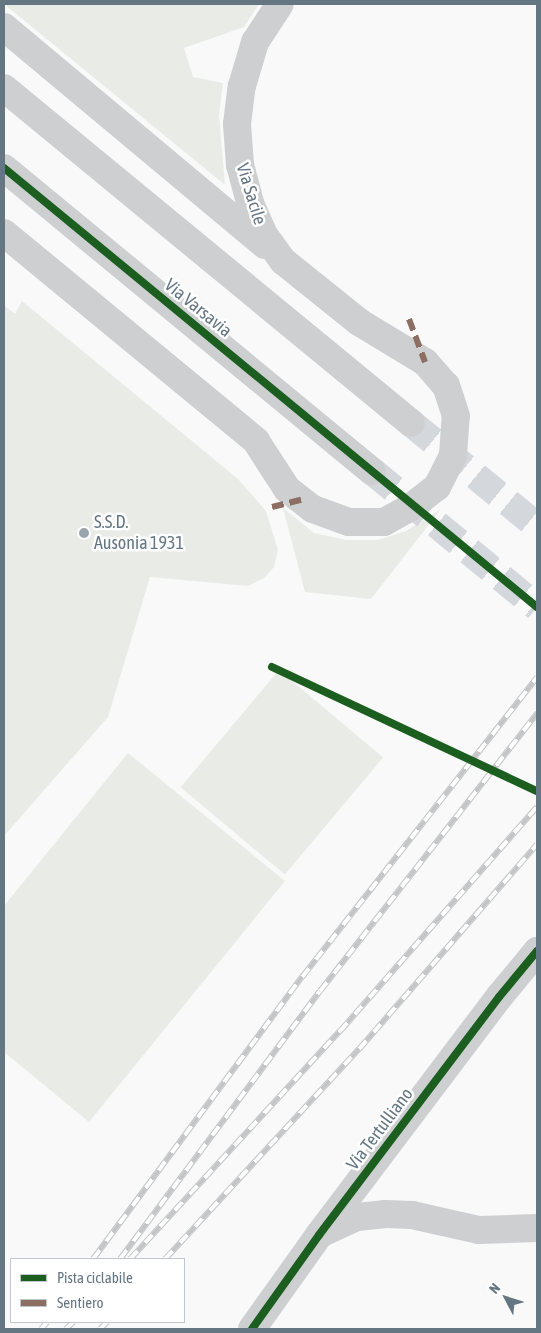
<!DOCTYPE html>
<style>
body{margin:0}
#map{position:relative;width:541px;height:1333px;overflow:hidden;background:#f9f9f9;font-family:"Asap Condensed",sans-serif}
div>[style]{position:absolute}
.green>*{inset:0;background:#e8ebe6;transform-origin:0 0}
.minor-tunnel>*{height:28px;margin-top:-14px;transform-origin:0;background:repeating-linear-gradient(90deg,#d4d8dc 0 28px,transparent 0 42px)}
.minor>*{height:28px;margin:-14px;padding:0 14px;transform-origin:14px;border-radius:14px;background:#cecfd0}
.rail>*{height:5.5px;margin-top:-2.75px;transform-origin:0;background:repeating-linear-gradient(90deg,#fff 0 11px,#c3c5c6 0 22px);box-sizing:border-box;border-block:1px solid #c3c5c6}
.quiet>*{height:6px;margin-top:-3px;transform-origin:0;background:repeating-linear-gradient(90deg,#8d6e63 0 12px,transparent 0 18px)}
.cycleway>*{height:8px;margin:-4px;padding:0 4px;transform-origin:4px;border-radius:4px;background:#1b5e20}
.dots>*{width:14px;height:14px;translate:-50% -50%;box-sizing:border-box;border:2px solid #fff;border-radius:50%}
span{translate:-50% -50%;white-space:nowrap;text-align:center;line-height:1.15;-webkit-text-stroke:5px #fff;paint-order:stroke}
.street-label{font-size:18px;color:#657683}
.poi-label{font-size:18px;color:#657683}
.left{translate:0 -50%;text-align:left}
.frame{position:absolute;inset:0;border:5px solid #657683;pointer-events:none}
.legend{position:absolute;left:10px;top:1258px;width:175px;height:65px;box-sizing:border-box;background:#fff;border:1px solid #c1c8cd;margin:0;padding:6px 9px;list-style:none;font-size:15px;color:#657683}
.legend li{display:flex;align-items:center;gap:10px;height:25px}
.legend b{width:25px;border:1px solid #c1c8cd}
.north{position:absolute;left:481px;top:1273px;width:50px;height:50px;-webkit-text-stroke:4px #fff;paint-order:stroke;rotate:310deg;font-size:14px;font-weight:700;line-height:20px;text-align:center;color:#657683}
.north::after{content:'';display:block;margin:auto;width:18px;height:22px;background:#657683;clip-path:polygon(50% 0,100% 100%,50% 72%,0 100%)}
</style>
<div id="map">
<div class="green">
<div style="clip-path:polygon(4px 4px,259px 4px,244px 27px,184px 48px,193px 77px,223px 83px,219px 115px,225px 185px)"></div>
<div style="clip-path:polygon(22px 301px,238px 479px,266px 511px,278px 550px,274px 567px,264px 578px,248px 586px,150px 577px,108px 717px,4px 836px,4px 305px,15px 314px)"></div>
<div style="clip-path:polygon(283px 508px,314px 533px,346px 540px,378px 540px,406px 531px,441px 509px,371px 599px,305px 592px)"></div>
<div style="left:279px;top:670px;width:136px;height:153px;rotate:40deg"></div>
<div style="clip-path:polygon(128px 753px,285px 881px,89px 1122px,4px 1052px,4px 906px)"></div>
</div>
<div class="minor-tunnel">
<div style="left:411px;top:423px;width:163px;rotate:39.3deg"></div>
<div style="left:372px;top:471px;width:214px;rotate:39.5deg"></div>
</div>
<div class="minor">
<div style="left:4px;top:27px;width:340px;rotate:39.9deg"></div>
<div style="left:4px;top:88px;width:527px;rotate:39.46deg"></div>
<div style="left:4px;top:168px;width:477px;rotate:39.5deg"></div>
<div style="left:4px;top:233px;width:327px;rotate:39.5deg"></div>
<div style="left:256px;top:441px;width:57px;rotate:57.1deg"></div>
<div style="left:287px;top:489px;width:33px;rotate:38deg"></div>
<div style="left:313px;top:509px;width:38px;rotate:20deg"></div>
<div style="left:349px;top:522px;width:35px"></div>
<div style="left:384px;top:522px;width:31px;rotate:-29deg"></div>
<div style="left:411px;top:507px;width:33px;rotate:-38deg"></div>
<div style="left:437px;top:487px;width:36px;rotate:-63deg"></div>
<div style="left:453px;top:455px;width:39px;rotate:-86deg"></div>
<div style="left:456px;top:416px;width:32px;rotate:-108deg"></div>
<div style="left:446px;top:386px;width:32px;rotate:-131deg"></div>
<div style="left:425px;top:362px;width:77px;rotate:-148.8deg"></div>
<div style="left:359px;top:322px;width:97px;rotate:-141.2deg"></div>
<div style="left:283px;top:261px;width:32px;rotate:-126deg"></div>
<div style="left:264px;top:235px;width:32px;rotate:-114deg"></div>
<div style="left:251px;top:206px;width:42px;rotate:-105deg"></div>
<div style="left:240px;top:165px;width:41px;rotate:-94.2deg"></div>
<div style="left:237px;top:124px;width:38px;rotate:-83deg"></div>
<div style="left:242px;top:86px;width:46px;rotate:-73.5deg"></div>
<div style="left:255px;top:42px;width:45px;rotate:-56.7deg"></div>
<div style="left:322px;top:1233px;width:38px;rotate:-25deg"></div>
<div style="left:357px;top:1217px;width:29px;rotate:-6deg"></div>
<div style="left:386px;top:1214px;width:26px;rotate:2deg"></div>
<div style="left:412px;top:1215px;width:69px;rotate:12.6deg"></div>
<div style="left:479px;top:1230px;width:58px;rotate:-2deg"></div>
<div style="left:252px;top:1329px;width:115px;rotate:-54.5deg"></div>
<div style="left:319px;top:1235px;width:298px;rotate:-52.9deg"></div>
<div style="left:499px;top:997px;width:60px;rotate:-50.4deg"></div>
</div>
<div class="rail">
<div style="left:93px;top:1259px;width:351px;rotate:-53.5deg"></div>
<div style="left:302px;top:977px;width:381px;rotate:-51.9deg"></div>
<div style="left:120px;top:1259px;width:334px;rotate:-53.3deg"></div>
<div style="left:320px;top:991px;width:353px;rotate:-52deg"></div>
<div style="left:130px;top:1259px;width:310px;rotate:-47.4deg"></div>
<div style="left:340px;top:1031px;width:298px;rotate:-48.7deg"></div>
<div style="left:165px;top:1259px;width:286px;rotate:-47.3deg"></div>
<div style="left:359px;top:1049px;width:271px;rotate:-49deg"></div>
<div style="left:41px;top:1329px;width:9px;rotate:-49deg"></div>
<div style="left:66px;top:1329px;width:10px;rotate:-45deg"></div>
<div style="left:100px;top:1329px;width:10px;rotate:-45deg"></div>
</div>
<div class="quiet">
<div style="left:409px;top:319px;width:46px;rotate:69.6deg"></div>
<div style="left:272px;top:507px;width:30px;rotate:-14deg"></div>
</div>
<div class="cycleway">
<div style="left:4px;top:168px;width:691px;rotate:39.48deg"></div>
<div style="left:272px;top:667px;width:293px;rotate:25.1deg"></div>
<div style="left:252px;top:1329px;width:115px;rotate:-54.5deg"></div>
<div style="left:319px;top:1235px;width:298px;rotate:-52.9deg"></div>
<div style="left:499px;top:997px;width:60px;rotate:-50.4deg"></div>
</div>
<div class="dots">
<div style="left:84px;top:533px;background:#99a4ac"></div>
</div>
<div class="street-label">
<span style="left:251px;top:194px;rotate:73deg">Via Sacile</span>
<span style="left:198px;top:308px;rotate:39deg">Via Varsavia</span>
<span style="left:380px;top:1129px;rotate:-53deg">Via Tertulliano</span>
</div>
<div class="poi-label">
<span class="left" style="left:94px;top:533px">S.S.D.<br>Ausonia 1931</span>
</div>
<div class="frame"></div>
<ul class="legend">
<li><b style="height:6px;background:#1b5e20"></b>Pista ciclabile</li>
<li><b style="height:6px;background:#8d6e63"></b>Sentiero</li>
</ul>
<div class="north">N</div>
</div>
